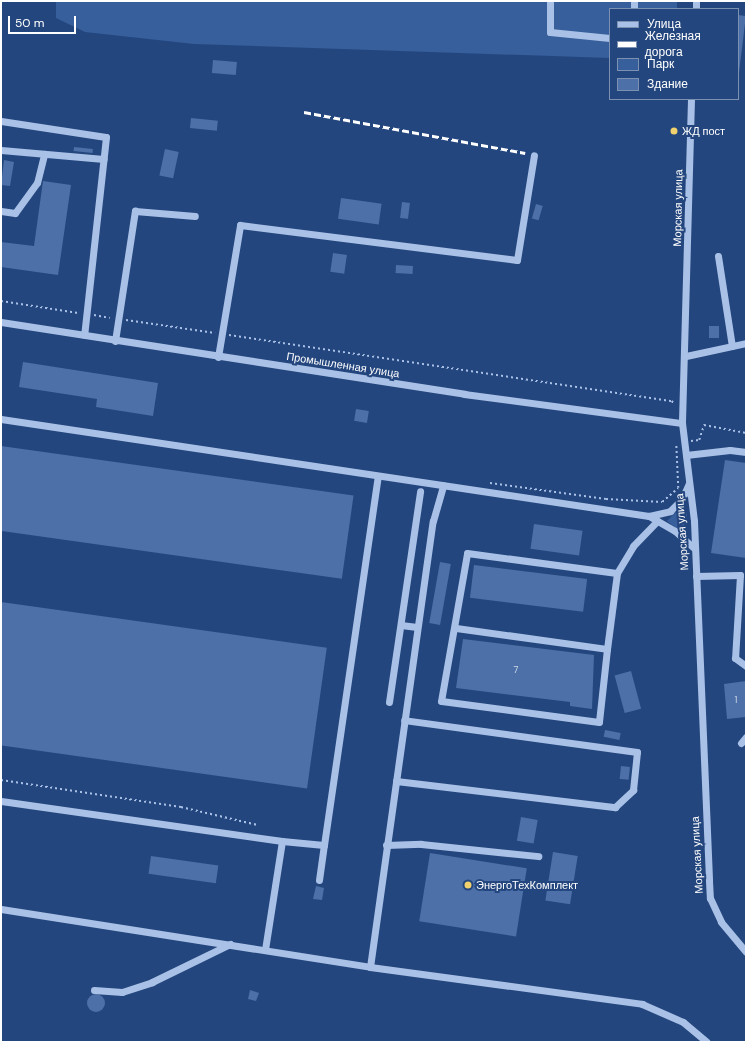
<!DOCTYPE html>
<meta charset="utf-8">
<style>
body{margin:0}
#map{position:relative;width:747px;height:1043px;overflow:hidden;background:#24467e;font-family:"DM Sans",sans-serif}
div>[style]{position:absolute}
.green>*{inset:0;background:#375f9b}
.building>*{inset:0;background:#4c70a7;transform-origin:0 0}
.round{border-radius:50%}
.path>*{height:1.5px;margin-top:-0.75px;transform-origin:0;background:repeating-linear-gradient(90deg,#a9c1e6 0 2px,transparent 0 5px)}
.minor>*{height:7px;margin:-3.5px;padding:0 3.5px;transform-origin:3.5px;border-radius:3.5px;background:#a9c1e6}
.rail>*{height:2.5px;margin-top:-1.25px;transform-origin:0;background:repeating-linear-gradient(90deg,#fff 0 7px,transparent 0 10px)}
.dots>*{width:11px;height:11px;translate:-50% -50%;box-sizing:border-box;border:2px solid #24467e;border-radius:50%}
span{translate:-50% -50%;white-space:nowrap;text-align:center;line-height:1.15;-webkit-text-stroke:4px #24467e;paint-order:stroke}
.number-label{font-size:9px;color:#d2dbe9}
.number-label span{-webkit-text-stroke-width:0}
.poi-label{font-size:11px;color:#fff}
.left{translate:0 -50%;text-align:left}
.street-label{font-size:11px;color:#fff}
.frame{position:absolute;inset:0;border:2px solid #fff;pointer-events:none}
.legend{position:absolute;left:609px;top:8px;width:130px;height:92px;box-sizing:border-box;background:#24467e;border:1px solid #7c90b2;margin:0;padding:5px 7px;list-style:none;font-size:12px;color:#fff}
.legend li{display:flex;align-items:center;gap:8px;height:20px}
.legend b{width:20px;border:1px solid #7c90b2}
.scale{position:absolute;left:8px;top:16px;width:68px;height:18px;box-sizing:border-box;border:2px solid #fff;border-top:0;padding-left:5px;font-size:12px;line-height:14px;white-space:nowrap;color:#fff;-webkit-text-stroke:3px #24467e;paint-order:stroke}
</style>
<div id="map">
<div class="green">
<div style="clip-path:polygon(56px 1px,677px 1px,677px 9px,610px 9px,610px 58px,194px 44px,85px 32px,56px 18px)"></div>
<div style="clip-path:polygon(684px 504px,687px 515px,686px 536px,667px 521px)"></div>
</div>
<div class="building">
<div style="left:738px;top:15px;width:8px;height:57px;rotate:7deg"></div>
<div style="left:213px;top:60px;width:24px;height:13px;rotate:5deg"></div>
<div style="left:191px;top:118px;width:27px;height:10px;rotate:6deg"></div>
<div style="left:74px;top:147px;width:19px;height:4px;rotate:6deg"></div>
<div style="left:165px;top:149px;width:14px;height:27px;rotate:12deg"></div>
<div style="clip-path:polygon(4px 160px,14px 162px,10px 186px,1px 185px)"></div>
<div style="clip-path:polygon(43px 181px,71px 185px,58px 275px,1px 267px,1px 242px,34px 246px)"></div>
<div style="left:341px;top:198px;width:41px;height:21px;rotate:8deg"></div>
<div style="left:402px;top:202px;width:8px;height:16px;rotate:7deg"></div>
<div style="left:536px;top:204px;width:7px;height:15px;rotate:16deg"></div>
<div style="left:333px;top:253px;width:14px;height:19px;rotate:8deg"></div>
<div style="left:396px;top:265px;width:17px;height:8px;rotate:3deg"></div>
<div style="left:709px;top:326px;width:10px;height:12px"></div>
<div style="clip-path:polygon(23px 362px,158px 383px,153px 416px,96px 407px,97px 399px,19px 387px)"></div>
<div style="left:356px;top:409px;width:13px;height:12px;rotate:9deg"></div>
<div style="left:1px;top:446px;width:356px;height:84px;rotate:8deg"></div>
<div style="clip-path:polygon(725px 460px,746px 463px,746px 558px,711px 553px)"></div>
<div style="left:534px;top:524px;width:49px;height:25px;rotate:8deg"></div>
<div style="left:440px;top:562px;width:11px;height:62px;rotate:10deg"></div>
<div style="left:474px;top:565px;width:114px;height:33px;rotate:7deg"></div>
<div style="left:1px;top:602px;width:329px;height:142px;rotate:8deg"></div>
<div style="clip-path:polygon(463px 639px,594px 655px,592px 709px,570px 706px,570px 702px,456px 688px)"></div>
<div style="left:631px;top:671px;width:39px;height:17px;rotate:75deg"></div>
<div style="clip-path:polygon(746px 681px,746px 717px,727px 719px,724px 684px)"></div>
<div style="left:605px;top:730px;width:16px;height:7px;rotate:11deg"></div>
<div style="left:621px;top:766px;width:9px;height:13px;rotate:6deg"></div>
<div style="left:521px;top:817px;width:17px;height:24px;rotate:10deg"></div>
<div style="left:553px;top:852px;width:25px;height:49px;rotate:9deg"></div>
<div style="left:430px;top:853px;width:98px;height:69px;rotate:9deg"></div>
<div style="left:151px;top:856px;width:68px;height:18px;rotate:8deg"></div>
<div style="clip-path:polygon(316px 886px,324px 888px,322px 900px,313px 899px)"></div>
<div style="clip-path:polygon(250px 990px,259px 993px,256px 1001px,248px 999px)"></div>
<div class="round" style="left:87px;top:994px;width:18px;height:18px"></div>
</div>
<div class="path">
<div style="left:1px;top:301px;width:78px;rotate:8.9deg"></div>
<div style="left:94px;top:315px;width:16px;rotate:11deg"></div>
<div style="left:126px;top:320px;width:90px;rotate:8.3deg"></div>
<div style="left:229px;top:335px;width:448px;rotate:8.5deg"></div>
<div style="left:672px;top:401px;width:4px;rotate:56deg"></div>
<div style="left:691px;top:441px;width:8px;rotate:-7deg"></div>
<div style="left:699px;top:440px;width:16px;rotate:-72deg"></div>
<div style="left:704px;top:425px;width:43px;rotate:10.8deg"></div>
<div style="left:490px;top:483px;width:117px;rotate:7.9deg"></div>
<div style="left:606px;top:499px;width:56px;rotate:3.1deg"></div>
<div style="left:662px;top:502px;width:21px;rotate:-41deg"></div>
<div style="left:678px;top:488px;width:44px;rotate:-92.6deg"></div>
<div style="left:1px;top:780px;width:182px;rotate:8.5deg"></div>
<div style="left:181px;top:807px;width:79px;rotate:13.2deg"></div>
</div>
<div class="minor">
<div style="left:550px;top:1px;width:31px;rotate:90deg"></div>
<div style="left:550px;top:32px;width:60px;rotate:5.7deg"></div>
<div style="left:634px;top:9px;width:8px;rotate:-90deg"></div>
<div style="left:696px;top:9px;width:8px;rotate:-90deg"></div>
<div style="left:691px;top:99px;width:324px;rotate:91.6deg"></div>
<div style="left:682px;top:423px;width:99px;rotate:83deg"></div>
<div style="left:694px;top:521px;width:360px;rotate:87.6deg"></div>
<div style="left:709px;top:881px;width:17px;rotate:87deg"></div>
<div style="left:710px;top:898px;width:26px;rotate:65deg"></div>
<div style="left:721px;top:922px;width:39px;rotate:50deg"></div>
<div style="left:1px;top:121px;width:106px;rotate:8.7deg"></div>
<div style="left:106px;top:137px;width:199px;rotate:96.3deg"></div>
<div style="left:1px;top:150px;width:103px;rotate:5deg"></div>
<div style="left:1px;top:211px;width:14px;rotate:8deg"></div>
<div style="left:15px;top:213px;width:37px;rotate:-54deg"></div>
<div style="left:37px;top:183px;width:30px;rotate:-76deg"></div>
<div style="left:718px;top:256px;width:91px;rotate:81.2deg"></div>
<div style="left:1px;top:322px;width:469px;rotate:8.8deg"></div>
<div style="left:464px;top:394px;width:220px;rotate:7.6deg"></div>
<div style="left:115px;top:341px;width:132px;rotate:-81.3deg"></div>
<div style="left:135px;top:211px;width:60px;rotate:4.8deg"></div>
<div style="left:686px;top:356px;width:61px;rotate:-12.2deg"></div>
<div style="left:218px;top:357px;width:134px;rotate:-80.5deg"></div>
<div style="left:240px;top:225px;width:279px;rotate:7.2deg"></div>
<div style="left:517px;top:260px;width:106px;rotate:-80.8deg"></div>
<div style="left:1px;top:419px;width:655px;rotate:8.51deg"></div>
<div style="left:649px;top:516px;width:30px;rotate:30deg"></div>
<div style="left:675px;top:531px;width:25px;rotate:42deg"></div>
<div style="left:686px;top:455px;width:44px;rotate:-6.5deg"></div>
<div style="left:730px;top:450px;width:16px;rotate:7deg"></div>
<div style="left:649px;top:516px;width:22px;rotate:-13deg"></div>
<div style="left:670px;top:511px;width:17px;rotate:-45deg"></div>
<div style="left:682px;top:499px;width:17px;rotate:-66deg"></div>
<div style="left:696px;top:576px;width:44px;rotate:-1.3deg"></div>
<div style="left:740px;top:575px;width:83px;rotate:93.4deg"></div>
<div style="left:735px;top:658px;width:14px;rotate:36deg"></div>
<div style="left:401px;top:625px;width:16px;rotate:7deg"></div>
<div style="left:456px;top:628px;width:152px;rotate:7.9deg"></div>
<div style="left:607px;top:649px;width:77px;rotate:-82.5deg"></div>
<div style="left:617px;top:573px;width:31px;rotate:-59deg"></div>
<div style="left:633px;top:546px;width:35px;rotate:-46deg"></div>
<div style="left:607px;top:649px;width:73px;rotate:96.3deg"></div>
<div style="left:599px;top:722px;width:159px;rotate:-172.4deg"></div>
<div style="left:441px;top:701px;width:150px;rotate:-80deg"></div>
<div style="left:467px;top:553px;width:151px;rotate:7.6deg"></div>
<div style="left:389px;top:702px;width:213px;rotate:-81.6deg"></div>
<div style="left:741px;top:743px;width:8px;rotate:-50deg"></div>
<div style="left:396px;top:781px;width:221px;rotate:6.8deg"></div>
<div style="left:615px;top:807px;width:25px;rotate:-43deg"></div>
<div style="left:633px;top:790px;width:38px;rotate:-84deg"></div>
<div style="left:637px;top:752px;width:235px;rotate:-172.2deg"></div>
<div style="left:1px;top:801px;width:284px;rotate:8.1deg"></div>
<div style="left:282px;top:841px;width:110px;rotate:98.9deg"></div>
<div style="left:282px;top:841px;width:42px;rotate:5.4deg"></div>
<div style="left:324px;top:845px;width:373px;rotate:-81.7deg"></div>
<div style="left:386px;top:845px;width:35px;rotate:-2deg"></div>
<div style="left:421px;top:844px;width:118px;rotate:5.9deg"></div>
<div style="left:319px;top:880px;width:35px;rotate:-82deg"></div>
<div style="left:1px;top:909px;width:374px;rotate:8.9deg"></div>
<div style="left:370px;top:967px;width:275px;rotate:7.7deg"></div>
<div style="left:642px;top:1004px;width:45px;rotate:23.7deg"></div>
<div style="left:683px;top:1022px;width:31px;rotate:40deg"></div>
<div style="left:370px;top:967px;width:450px;rotate:-82deg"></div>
<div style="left:433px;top:521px;width:37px;rotate:-74deg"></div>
<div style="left:94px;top:990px;width:28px;rotate:4deg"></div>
<div style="left:122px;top:992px;width:32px;rotate:-18deg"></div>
<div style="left:152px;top:982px;width:87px;rotate:-26deg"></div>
</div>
<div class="rail">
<div style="left:304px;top:112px;width:225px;rotate:10.5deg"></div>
</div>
<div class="dots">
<div style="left:674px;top:131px;background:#f0d16d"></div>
<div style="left:468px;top:885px;background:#f0d16d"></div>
</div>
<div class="number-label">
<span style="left:516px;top:670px">7</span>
<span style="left:736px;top:700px">1</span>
</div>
<div class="poi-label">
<span class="left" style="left:682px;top:131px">ЖД пост</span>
<span class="left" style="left:476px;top:885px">ЭнергоТехКомплект</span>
</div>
<div class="street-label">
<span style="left:678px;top:208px;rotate:-89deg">Морская улица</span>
<span style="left:343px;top:365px;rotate:9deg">Промышленная улица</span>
<span style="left:682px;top:532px;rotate:-94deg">Морская улица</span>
<span style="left:697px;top:855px;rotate:-93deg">Морская улица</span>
</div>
<div class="frame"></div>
<ul class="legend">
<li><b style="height:5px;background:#a9c1e6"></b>Улица</li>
<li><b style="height:5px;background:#fff"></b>Железная дорога</li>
<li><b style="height:11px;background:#375f9b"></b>Парк</li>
<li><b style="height:11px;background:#4c70a7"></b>Здание</li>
</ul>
<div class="scale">50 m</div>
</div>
